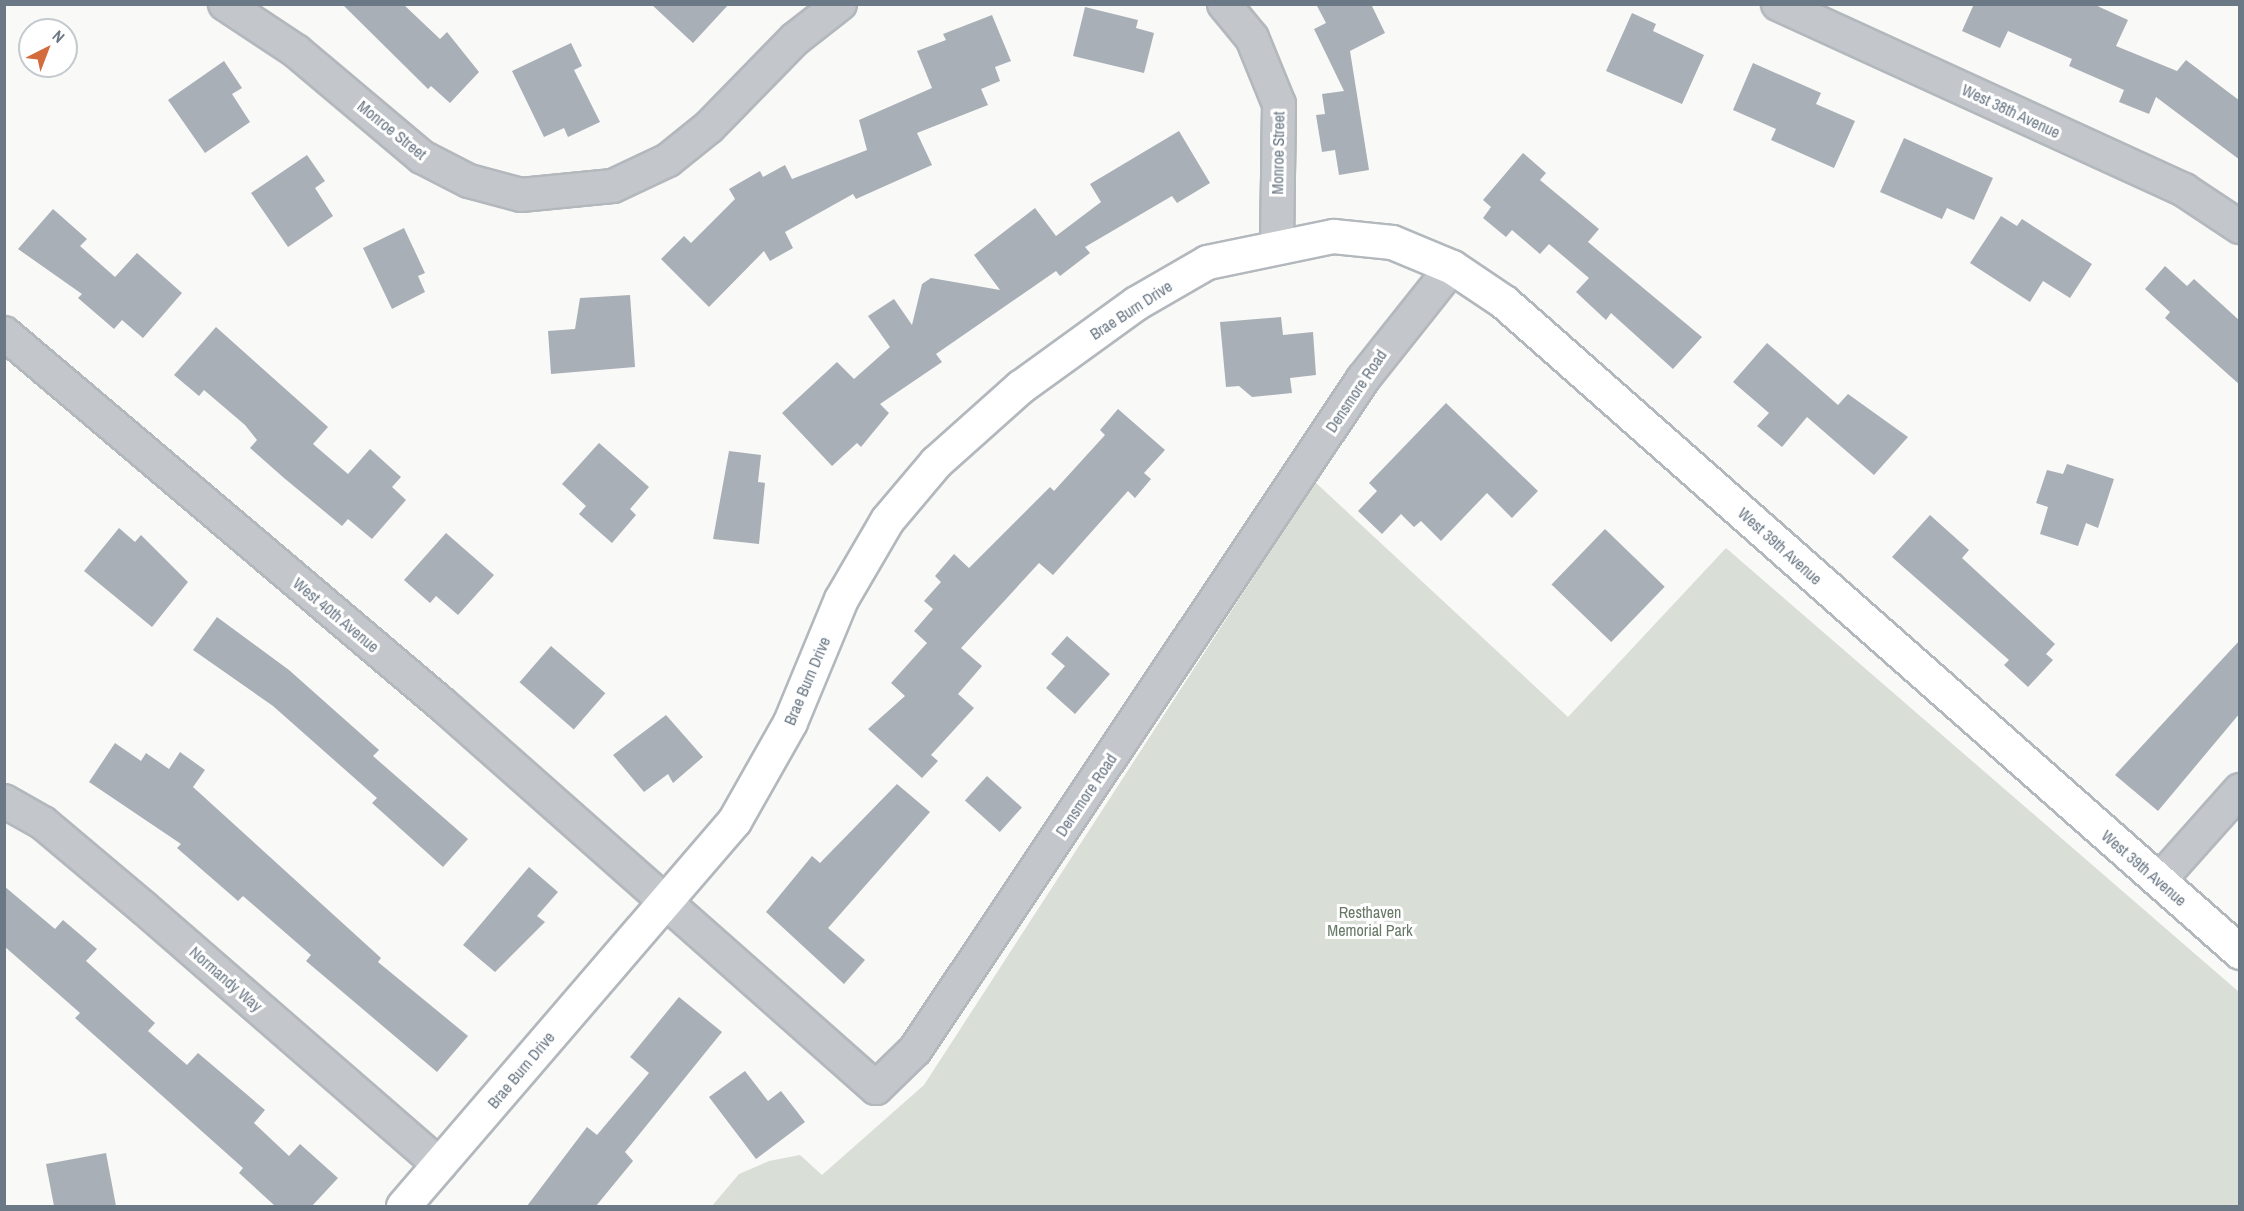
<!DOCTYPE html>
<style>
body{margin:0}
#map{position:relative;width:2244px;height:1211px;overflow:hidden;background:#f9f9f7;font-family:"Archivo Narrow",sans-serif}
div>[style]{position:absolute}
.green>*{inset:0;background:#d9ded7}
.building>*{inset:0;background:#a9afb6;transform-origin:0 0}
.roads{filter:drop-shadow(2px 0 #b3b8bd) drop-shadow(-2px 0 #b3b8bd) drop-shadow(0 2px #b3b8bd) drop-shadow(0 -2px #b3b8bd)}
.street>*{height:32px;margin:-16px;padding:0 16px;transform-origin:16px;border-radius:16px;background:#c3c6ca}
.secondary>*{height:33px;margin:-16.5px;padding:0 16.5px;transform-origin:16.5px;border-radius:16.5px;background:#fff}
span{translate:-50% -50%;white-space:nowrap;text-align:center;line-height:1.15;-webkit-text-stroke:6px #fff;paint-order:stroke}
.street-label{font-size:16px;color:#6b7885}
.park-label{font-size:16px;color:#677866}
.frame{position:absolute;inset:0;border:6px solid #6b7885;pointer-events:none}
.north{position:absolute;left:18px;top:18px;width:60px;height:60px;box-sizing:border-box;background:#fff;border:2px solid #c4c9ce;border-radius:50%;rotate:42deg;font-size:16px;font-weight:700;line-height:24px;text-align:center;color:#6b7885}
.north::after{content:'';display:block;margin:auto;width:21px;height:27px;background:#d36b3d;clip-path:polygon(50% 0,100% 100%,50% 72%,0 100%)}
</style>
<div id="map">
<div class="green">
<div style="clip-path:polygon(1315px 482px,1568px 717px,1726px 548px,2239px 992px,2239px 1206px,712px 1206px,739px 1174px,769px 1161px,800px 1155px,822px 1175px,924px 1085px)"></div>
</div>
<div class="building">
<div style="clip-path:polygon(342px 4px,403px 4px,440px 39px,447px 32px,479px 72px,450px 103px,431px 86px,428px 89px)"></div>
<div style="clip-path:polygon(651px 4px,729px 4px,693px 43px)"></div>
<div style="clip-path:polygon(1316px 4px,1371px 4px,1385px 33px,1350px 51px,1369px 170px,1339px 175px,1335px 150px,1322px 152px,1316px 115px,1325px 114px,1322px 94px,1344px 91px,1314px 29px,1326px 23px)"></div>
<div style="clip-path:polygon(1974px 4px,2093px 4px,2128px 20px,2116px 46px,2177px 71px,2186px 60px,2240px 101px,2240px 160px,2156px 97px,2149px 114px,2119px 102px,2124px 90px,2069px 66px,2072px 59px,2008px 31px,2000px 48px,1962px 31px)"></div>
<div style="clip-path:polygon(1085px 7px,1138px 20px,1136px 28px,1154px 33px,1144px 73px,1073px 56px)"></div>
<div style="clip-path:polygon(1632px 13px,1656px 24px,1653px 31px,1704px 55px,1682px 104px,1606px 71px)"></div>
<div style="clip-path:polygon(992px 15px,1011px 61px,995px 67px,1000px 81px,981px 89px,988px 105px,917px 133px,932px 165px,856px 199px,853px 194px,785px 232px,793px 248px,770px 261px,764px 251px,709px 307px,661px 259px,684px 236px,691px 243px,735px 199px,729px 189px,760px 171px,763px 177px,785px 165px,792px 179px,867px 150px,859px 120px,932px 88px,917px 51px,946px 40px,943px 34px)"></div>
<div style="clip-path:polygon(571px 43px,582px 66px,574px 70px,600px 122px,568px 137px,564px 128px,544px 137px,512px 71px)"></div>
<div style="clip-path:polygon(224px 61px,242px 88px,232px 94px,250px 122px,205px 153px,168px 100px)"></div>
<div style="clip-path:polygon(1753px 63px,1821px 93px,1816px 104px,1855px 121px,1834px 168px,1771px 140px,1776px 129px,1733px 110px)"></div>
<div style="clip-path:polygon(1179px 131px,1210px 183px,1177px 203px,1172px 196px,1085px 247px,1090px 253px,1060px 276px,1056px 271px,936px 354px,942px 362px,880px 404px,889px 413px,861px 447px,857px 443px,832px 466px,782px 413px,837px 362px,854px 379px,890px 347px,868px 316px,894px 299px,912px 325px,922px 284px,931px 278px,1000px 290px,974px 255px,1035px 208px,1056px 236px,1101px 202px,1090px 184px)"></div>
<div style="clip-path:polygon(1904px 138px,1993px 178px,1974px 220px,1947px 208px,1942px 219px,1880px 192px)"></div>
<div style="clip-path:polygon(1523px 153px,1546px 173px,1540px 180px,1599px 229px,1588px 242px,1702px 337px,1673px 369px,1611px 313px,1606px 320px,1576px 292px,1589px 278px,1549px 244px,1540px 254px,1512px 230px,1506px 237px,1483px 218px,1491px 207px,1483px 200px)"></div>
<div style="clip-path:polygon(307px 155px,325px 181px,315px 188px,333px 216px,288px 247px,251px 193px)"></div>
<div style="clip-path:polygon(53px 209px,87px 239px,80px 246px,115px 277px,137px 253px,182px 293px,143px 338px,122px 320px,114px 329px,78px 298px,82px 294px,18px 249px)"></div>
<div style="clip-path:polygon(2001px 216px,2017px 226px,2022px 219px,2092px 264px,2070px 298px,2043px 281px,2030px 302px,1970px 263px)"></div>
<div style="clip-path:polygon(404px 228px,425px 273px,418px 276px,425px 292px,392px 309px,363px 248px)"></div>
<div style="clip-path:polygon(2165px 266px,2187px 286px,2194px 279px,2240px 321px,2240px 385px,2165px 318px,2170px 312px,2145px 289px)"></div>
<div style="clip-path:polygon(630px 295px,635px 367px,551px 374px,548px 331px,575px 329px,580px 298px)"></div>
<div style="clip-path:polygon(1281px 317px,1283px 335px,1313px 332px,1316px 375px,1290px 378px,1292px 393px,1252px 397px,1239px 386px,1226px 387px,1220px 322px)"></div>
<div style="clip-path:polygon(216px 327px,328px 427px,313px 444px,348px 474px,370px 449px,401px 477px,392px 487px,406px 500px,372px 539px,348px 519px,342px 526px,284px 478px,250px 448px,257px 440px,245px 425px,204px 390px,199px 396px,174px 375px)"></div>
<div style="clip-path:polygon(1767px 343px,1838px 405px,1848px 394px,1908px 437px,1874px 475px,1807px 417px,1782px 447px,1757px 426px,1769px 413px,1733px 382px)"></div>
<div style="clip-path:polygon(1446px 403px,1538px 491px,1512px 518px,1487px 493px,1441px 541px,1421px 521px,1414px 527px,1401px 514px,1382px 534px,1358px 511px,1377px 491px,1369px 483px)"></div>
<div style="clip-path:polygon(1118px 409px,1165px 450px,1144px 473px,1151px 479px,1135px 498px,1128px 491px,1053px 575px,1039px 563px,961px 648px,982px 666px,958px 694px,974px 708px,931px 755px,938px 761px,922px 778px,868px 729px,905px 696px,891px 683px,927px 643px,914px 631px,933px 609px,924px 601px,941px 582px,935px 576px,954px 554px,969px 568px,1050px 487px,1054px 491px,1105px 435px,1100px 430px)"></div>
<div style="clip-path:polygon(599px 443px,649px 487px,630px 509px,636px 515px,612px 543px,579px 514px,586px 506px,562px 484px)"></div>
<div style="clip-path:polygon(729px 451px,761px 455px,758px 482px,765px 483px,759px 544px,713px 539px)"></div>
<div style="clip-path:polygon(2067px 464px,2114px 479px,2098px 528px,2086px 523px,2078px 546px,2040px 534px,2048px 507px,2036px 503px,2047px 470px,2063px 474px)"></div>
<div style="clip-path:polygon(1930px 515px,1969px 550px,1962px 558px,2055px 644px,2046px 654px,2053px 660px,2028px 687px,2004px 665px,2009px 660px,1892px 557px)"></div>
<div style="clip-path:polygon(119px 528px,135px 542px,141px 535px,188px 582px,152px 627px,84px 571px)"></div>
<div style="left:1605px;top:529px;width:83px;height:77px;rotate:44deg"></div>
<div style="clip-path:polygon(446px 533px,494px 575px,458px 615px,436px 596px,430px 603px,404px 580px)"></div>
<div style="clip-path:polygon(217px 617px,289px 670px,379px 750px,373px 756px,468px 839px,443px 867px,372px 803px,377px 798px,273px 706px,193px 650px)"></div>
<div style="clip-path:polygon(1067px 636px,1110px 674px,1075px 714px,1046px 688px,1065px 666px,1051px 654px)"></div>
<div style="clip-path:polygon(2240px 640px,2240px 713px,2158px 811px,2115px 775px)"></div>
<div style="left:551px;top:646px;width:72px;height:48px;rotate:41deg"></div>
<div style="clip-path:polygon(666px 715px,703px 757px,673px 783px,668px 774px,644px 792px,613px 755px)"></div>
<div style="clip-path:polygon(115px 743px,141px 761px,146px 753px,169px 769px,180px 752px,205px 770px,193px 787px,381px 958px,378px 962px,468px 1036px,437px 1072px,306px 961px,311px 955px,243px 896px,238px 901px,177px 848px,181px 844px,89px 782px)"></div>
<div style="left:987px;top:776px;width:47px;height:33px;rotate:42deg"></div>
<div style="clip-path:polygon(897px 784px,930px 812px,828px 928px,865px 960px,844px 984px,766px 912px,812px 856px,820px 863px)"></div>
<div style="clip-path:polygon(529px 867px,558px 892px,537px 916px,545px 922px,495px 972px,463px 945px)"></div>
<div style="clip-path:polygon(4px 886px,55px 929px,63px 920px,97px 949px,86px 961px,155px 1023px,148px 1031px,187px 1065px,198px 1053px,265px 1110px,254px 1123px,289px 1156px,300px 1144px,338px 1178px,312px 1206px,275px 1206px,239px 1173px,243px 1168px,75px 1018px,80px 1013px,4px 946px)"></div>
<div style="clip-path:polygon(679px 997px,722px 1032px,625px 1152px,633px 1161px,596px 1206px,527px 1206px,587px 1127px,597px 1135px,649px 1073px,630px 1057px)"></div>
<div style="clip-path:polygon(745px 1071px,768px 1101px,781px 1091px,805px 1122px,756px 1159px,709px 1097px)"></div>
<div style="clip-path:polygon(106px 1153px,116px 1206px,54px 1206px,46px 1164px)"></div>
</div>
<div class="roads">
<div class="street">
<div style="left:225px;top:4px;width:85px;rotate:33.5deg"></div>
<div style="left:296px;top:51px;width:165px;rotate:40.1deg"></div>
<div style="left:422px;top:157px;width:53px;rotate:27.1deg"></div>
<div style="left:469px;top:181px;width:54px;rotate:15.1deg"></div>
<div style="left:521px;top:195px;width:92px;rotate:-5.6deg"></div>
<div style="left:613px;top:186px;width:61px;rotate:-25.3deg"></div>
<div style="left:668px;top:160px;width:53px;rotate:-38.8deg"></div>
<div style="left:709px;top:127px;width:123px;rotate:-45.7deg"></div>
<div style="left:795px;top:39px;width:57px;rotate:-37.9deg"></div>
<div style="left:1224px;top:4px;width:44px;rotate:50.5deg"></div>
<div style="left:1252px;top:38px;width:71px;rotate:67.8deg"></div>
<div style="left:1279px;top:104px;width:140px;rotate:90.8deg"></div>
<div style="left:1778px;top:4px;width:447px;rotate:24.6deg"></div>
<div style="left:2184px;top:190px;width:67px;rotate:33.5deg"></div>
<div style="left:4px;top:333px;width:575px;rotate:40.28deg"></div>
<div style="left:443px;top:705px;width:578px;rotate:41.49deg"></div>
<div style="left:876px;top:1088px;width:54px;rotate:-44.3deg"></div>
<div style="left:915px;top:1050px;width:807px;rotate:-56.27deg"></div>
<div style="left:1363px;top:379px;width:143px;rotate:-51.5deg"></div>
<div style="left:4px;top:801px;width:45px;rotate:29.4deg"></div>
<div style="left:43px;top:823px;width:132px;rotate:40.1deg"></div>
<div style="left:144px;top:908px;width:392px;rotate:41deg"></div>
<div style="left:2159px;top:881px;width:122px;rotate:-48.3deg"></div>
</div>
<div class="secondary">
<div style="left:403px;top:1206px;width:508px;rotate:-49.31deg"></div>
<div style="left:734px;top:821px;width:114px;rotate:-60.5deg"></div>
<div style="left:790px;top:722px;width:133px;rotate:-67.5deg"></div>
<div style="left:841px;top:599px;width:91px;rotate:-59.8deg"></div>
<div style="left:887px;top:520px;width:76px;rotate:-49.8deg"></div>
<div style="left:936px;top:462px;width:113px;rotate:-41.8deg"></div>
<div style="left:1020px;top:387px;width:143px;rotate:-35.9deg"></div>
<div style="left:1136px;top:303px;width:82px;rotate:-30deg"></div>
<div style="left:1207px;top:262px;width:129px;rotate:-11.7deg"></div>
<div style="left:1333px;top:236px;width:59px;rotate:5.8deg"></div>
<div style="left:1392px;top:242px;width:65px;rotate:22.6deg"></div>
<div style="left:1452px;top:267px;width:63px;rotate:33.9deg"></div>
<div style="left:1504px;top:302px;width:982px;rotate:41.45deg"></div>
</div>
</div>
<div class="street-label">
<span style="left:2011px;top:111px;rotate:25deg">West 38th Avenue</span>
<span style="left:392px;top:130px;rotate:39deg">Monroe Street</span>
<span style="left:1278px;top:153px;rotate:-89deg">Monroe Street</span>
<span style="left:1131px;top:310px;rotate:-33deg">Brae Burn Drive</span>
<span style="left:1356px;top:391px;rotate:-56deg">Densmore Road</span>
<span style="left:1780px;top:546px;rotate:42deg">West 39th Avenue</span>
<span style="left:336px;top:615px;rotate:40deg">West 40th Avenue</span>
<span style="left:807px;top:681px;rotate:-67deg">Brae Burn Drive</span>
<span style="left:1086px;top:795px;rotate:-56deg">Densmore Road</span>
<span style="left:2144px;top:868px;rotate:41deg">West 39th Avenue</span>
<span style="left:226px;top:979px;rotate:41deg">Normandy Way</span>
<span style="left:521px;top:1070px;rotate:-50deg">Brae Burn Drive</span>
</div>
<div class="park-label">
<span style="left:1370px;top:921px">Resthaven<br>Memorial Park</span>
</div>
<div class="frame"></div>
<div class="north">N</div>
</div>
